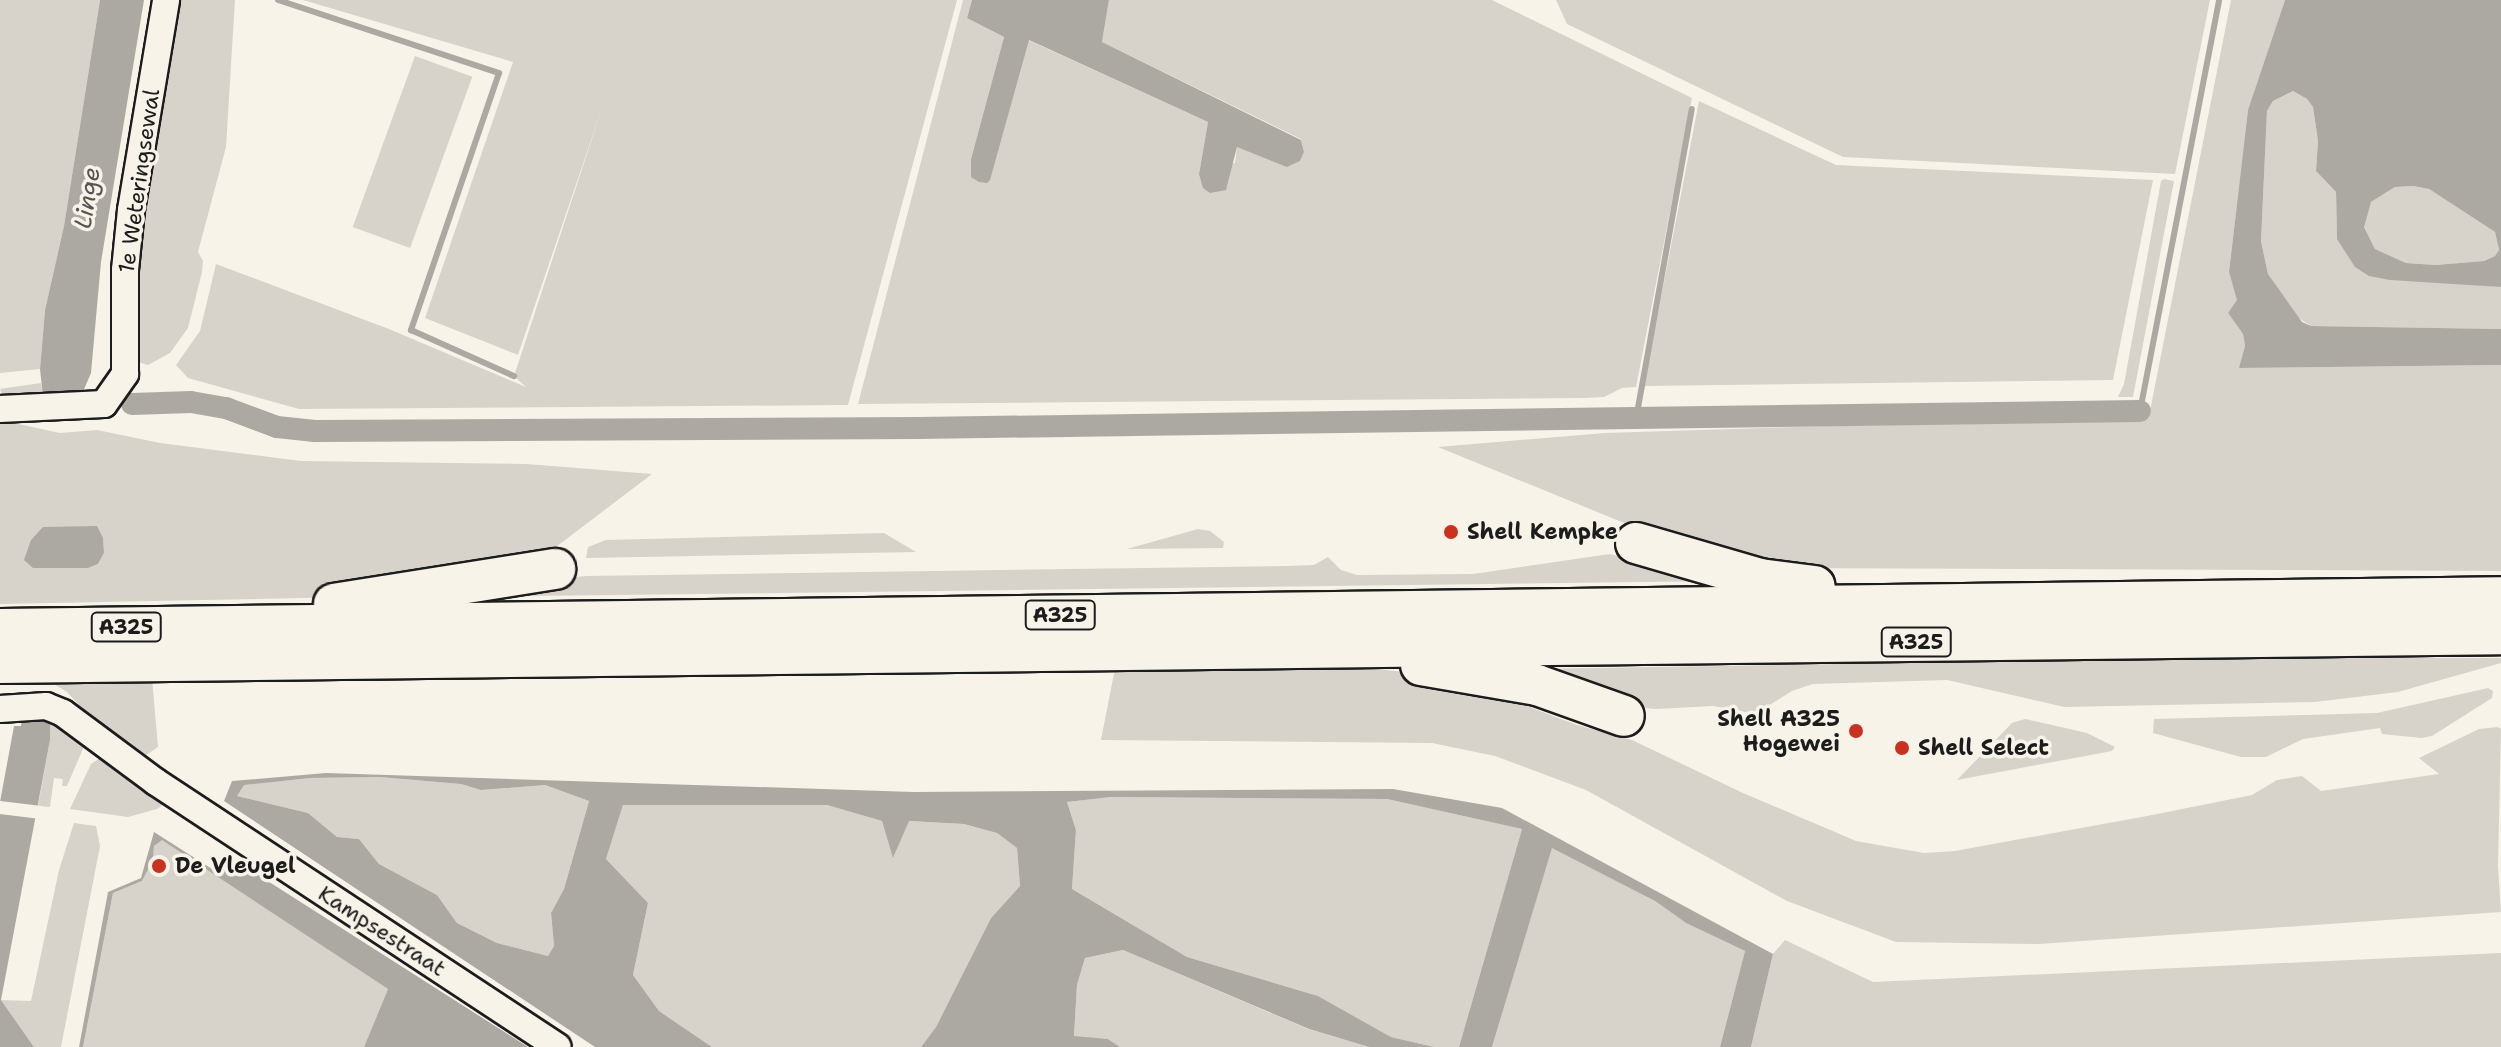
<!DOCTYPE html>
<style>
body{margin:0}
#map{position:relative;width:2501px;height:1047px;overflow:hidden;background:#f7f3e8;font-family:"Shantell Sans",sans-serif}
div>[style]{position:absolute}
.green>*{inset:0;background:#d7d3cb;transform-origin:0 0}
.water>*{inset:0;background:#aca9a2}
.pier>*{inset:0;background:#f7f3e8;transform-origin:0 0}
.stream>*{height:6px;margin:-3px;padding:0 3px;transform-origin:3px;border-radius:3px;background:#aca9a2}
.canal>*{height:22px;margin:-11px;padding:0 11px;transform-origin:11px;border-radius:11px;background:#aca9a2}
.roads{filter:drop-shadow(2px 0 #1c1c1c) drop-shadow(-2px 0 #1c1c1c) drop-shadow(0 2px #1c1c1c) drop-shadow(0 -2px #1c1c1c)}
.minor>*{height:26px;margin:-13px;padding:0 13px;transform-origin:13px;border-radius:13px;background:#f7f3e8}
.highway>*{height:40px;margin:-20px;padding:0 20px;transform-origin:20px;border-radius:20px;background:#f7f3e8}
.dots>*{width:22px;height:22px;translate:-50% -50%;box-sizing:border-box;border:4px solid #f7f3e8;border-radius:50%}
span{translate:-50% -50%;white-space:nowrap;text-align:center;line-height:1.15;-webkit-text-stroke:7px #f7f3e8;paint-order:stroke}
.shield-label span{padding:2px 6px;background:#f7f3e8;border:2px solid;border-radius:6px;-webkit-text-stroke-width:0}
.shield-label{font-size:20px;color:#1c1c1c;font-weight:700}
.street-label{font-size:22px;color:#1c1c1c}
.poi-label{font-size:22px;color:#1c1c1c;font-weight:700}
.left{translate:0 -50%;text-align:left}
.right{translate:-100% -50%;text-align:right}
.water-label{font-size:24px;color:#565452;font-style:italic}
</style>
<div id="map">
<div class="green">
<div style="clip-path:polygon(0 0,100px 0,64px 226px,45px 310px,40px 369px,0 373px)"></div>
<div style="clip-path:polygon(175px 0,235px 0,226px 147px,198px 252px,203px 261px,202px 272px,188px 328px,170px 353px,148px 365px,138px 362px,133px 261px)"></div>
<div style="clip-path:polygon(303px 0,957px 0,848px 405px,299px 409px,188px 378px,176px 365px,200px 331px,216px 264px,389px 329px,526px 387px,514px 376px,602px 108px,518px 355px,425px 318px,513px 62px)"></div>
<div style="clip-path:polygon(963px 0,972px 0,967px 18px,1004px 37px,971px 159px,987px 183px,1028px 40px,1208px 122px,1199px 174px,1235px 163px,1237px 147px,1300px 161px,1304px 152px,1301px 139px,1102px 42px,1109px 0,1492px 0,1692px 98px,1636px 387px,1622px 388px,1604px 397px,1585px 398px,858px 404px)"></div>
<div style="clip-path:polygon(1556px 0,2210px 0,2175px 174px,1843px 157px,1567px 24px)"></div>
<div style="clip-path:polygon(2231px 0,2285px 0,2248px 111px,2229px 272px,2238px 300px,2228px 313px,2243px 334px,2245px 346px,2240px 368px,2501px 365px,2501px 571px,1773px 568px,1634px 527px,1438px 447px,1605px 433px,2149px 416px)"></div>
<div style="left:415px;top:56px;width:61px;height:182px;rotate:20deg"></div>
<div style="clip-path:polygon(2293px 91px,2307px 99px,2313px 107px,2318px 141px,2316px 171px,2336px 192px,2337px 239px,2454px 283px,2501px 287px,2501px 329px,2311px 326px,2294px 315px,2268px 274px,2261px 241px,2267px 111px,2273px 101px)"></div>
<div style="clip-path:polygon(1699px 101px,1836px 165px,2153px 180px,2113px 380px,1644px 386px)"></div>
<div style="clip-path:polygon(2164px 179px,2174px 181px,2133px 397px,2118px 397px,2124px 384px,2161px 181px)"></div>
<div style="clip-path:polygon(2413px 186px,2429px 189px,2495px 232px,2499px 250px,2495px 256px,2484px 261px,2436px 265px,2406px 263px,2375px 249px,2364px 227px,2364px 215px,2371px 202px,2395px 187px)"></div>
<div style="left:41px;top:383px;width:14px;height:41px;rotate:82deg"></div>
<div style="clip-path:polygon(evenodd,0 420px,60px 433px,97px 430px,160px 443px,301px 461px,527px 464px,652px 474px,544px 556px,356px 597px,0 604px,0 420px,103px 538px,104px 553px,98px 564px,88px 568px,33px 568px,103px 538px)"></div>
<div style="clip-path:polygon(1198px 529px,1210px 531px,1224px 542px,1223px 548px,1127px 549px)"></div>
<div style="clip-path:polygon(884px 533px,916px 552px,586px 558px,588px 547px,606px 540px)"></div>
<div style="clip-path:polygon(1610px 554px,1722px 581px,458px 597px,524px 581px,587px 576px,1287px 566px,1314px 565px,1328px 557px,1341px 570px,1357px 575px,1473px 574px)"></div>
<div style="clip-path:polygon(2192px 658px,2501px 658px,2501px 663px,2398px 692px,2315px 702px,2064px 707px,1947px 680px,1813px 684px,1792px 691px,1755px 714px,1713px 706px,1656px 709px,1623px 706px,1533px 669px)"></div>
<div style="clip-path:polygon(1261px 667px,1378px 669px,1453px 678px,1577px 725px,1632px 740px,1743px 793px,1856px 841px,1924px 853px,1955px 851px,2147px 816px,2252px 795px,2277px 780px,2302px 776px,2321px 791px,2439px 774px,2419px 758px,2479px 729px,2498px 727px,2501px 729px,2498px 867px,2501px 912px,2039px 944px,1896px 942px,1787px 901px,1586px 790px,1495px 756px,1432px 743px,1101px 740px,1115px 668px)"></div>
<div style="clip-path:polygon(152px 678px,158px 747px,142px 758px,86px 713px,67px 692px,46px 679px)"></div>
<div style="clip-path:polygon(2488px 688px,2493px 691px,2492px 698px,2432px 736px,2422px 738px,2382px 734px,2380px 728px,2303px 739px,2266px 757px,2241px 757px,2153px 733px,2154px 719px,2377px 713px)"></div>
<div style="clip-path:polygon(50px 717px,85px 744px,67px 786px,62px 786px,63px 779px,54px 778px,50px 807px,38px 806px,50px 740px)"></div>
<div style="clip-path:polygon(2025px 719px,2087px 733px,2115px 747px,2112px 751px,1957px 780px,2012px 723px)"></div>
<div style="clip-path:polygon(103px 756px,170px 800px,157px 809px,128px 817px,70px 809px,91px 764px)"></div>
<div style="clip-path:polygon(379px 777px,461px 784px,481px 790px,545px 785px,589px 801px,564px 889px,551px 913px,554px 946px,548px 956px,497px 943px,457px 923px,437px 895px,379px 864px,359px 839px,337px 837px,308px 813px,237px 796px,243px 785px,310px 778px)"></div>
<div style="clip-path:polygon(1111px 797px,1387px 799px,1522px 829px,1459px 1047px,1434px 1047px,1391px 1037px,1318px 996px,1187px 957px,1072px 889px,1076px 830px,1067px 802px)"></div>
<div style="clip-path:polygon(623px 805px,827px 805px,882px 821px,894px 856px,908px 821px,964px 824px,997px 833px,1017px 848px,1020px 886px,991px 918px,936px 1027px,921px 1047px,712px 1047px,659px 1011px,633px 975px,648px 903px,606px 859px)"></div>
<div style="clip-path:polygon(74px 823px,96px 826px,100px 846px,61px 1047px,34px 1047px,1px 1000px,31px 1001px,59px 870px)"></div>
<div style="clip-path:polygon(162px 839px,388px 989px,364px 1047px,83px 1047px,113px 893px,142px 881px,153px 860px,154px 846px)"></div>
<div style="clip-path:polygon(1552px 847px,1655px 901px,1686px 923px,1745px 951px,1720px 1047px,1492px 1047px)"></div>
<div style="clip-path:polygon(1785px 940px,1873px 982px,2501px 953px,2501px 1047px,1751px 1047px,1773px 954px)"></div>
<div style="clip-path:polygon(1123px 950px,1308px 1029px,1369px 1047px,1120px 1047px,1108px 1039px,1074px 1037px,1077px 985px,1085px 958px)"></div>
</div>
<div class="water">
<div style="clip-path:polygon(100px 0,144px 0,101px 262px,91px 373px,82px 394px,43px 397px,40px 369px,45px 310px,64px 226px)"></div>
<div style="clip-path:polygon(972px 0,1109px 0,1102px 42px,1301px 140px,1304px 152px,1300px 161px,1287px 167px,1237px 147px,1226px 190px,1210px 193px,1203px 188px,1199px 174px,1208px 122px,1029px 40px,990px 180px,987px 183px,979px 182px,971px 177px,971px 159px,1004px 37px,967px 18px)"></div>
<div style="clip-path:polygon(evenodd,2285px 0,2501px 0,2501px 287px,2390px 280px,2369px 276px,2355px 267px,2337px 239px,2336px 192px,2316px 171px,2318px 141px,2313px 107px,2307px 99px,2293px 91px,2273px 101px,2267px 111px,2261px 241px,2268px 274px,2302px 322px,2311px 326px,2501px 329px,2501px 365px,2239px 368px,2245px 346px,2243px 334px,2228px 313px,2237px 300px,2229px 272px,2248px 110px,2285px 0,2413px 186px,2429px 189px,2495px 232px,2499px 250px,2495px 256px,2484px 261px,2436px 265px,2406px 263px,2375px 249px,2364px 227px,2371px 202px,2395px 187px,2413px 186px)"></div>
<div style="clip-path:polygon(97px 526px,103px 538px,104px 553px,98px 564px,88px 568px,33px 568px,24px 560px,31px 540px,43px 527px)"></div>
<div style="clip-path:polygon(22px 717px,50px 717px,50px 740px,1px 1000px,34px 1047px,0 1047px,0 802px,14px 726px,21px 726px)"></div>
<div style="clip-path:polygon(evenodd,326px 773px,913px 792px,1393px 789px,1502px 808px,1773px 954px,1751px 1047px,1720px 1047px,1745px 951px,1686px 923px,1655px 901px,1552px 848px,1492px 1047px,1459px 1047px,1522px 829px,1387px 799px,1111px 797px,1067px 802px,1076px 830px,1072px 889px,1187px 957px,1318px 996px,1391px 1037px,1434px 1047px,1369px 1047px,1309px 1029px,1123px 950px,1085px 958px,1077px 985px,1074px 1036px,1108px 1039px,1120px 1047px,921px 1047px,936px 1027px,991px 918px,1020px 886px,1017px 848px,997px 833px,964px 824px,909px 821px,893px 858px,882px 821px,827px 805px,623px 805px,606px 859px,648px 903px,633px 975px,659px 1011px,712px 1047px,595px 1047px,224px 801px,232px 781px,326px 773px,379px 777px,461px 784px,481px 790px,545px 785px,589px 801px,564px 889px,551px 913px,554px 946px,548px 956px,497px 943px,457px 923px,437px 895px,379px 864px,359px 839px,337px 837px,308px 813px,237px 796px,244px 785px,310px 778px,379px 777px)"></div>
<div style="clip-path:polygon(154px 832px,212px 869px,214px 859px,227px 855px,528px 1047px,364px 1047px,388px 989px,162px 840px,154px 846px,153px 860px,142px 881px,113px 893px,83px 1047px,79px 1047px,108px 892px,141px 878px)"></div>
</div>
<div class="pier">
<div style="left:0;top:801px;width:42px;height:13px;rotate:7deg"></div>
</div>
<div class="stream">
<div style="left:278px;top:0;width:233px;rotate:18.3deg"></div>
<div style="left:499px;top:73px;width:272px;rotate:108.9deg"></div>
<div style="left:411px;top:330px;width:113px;rotate:24.1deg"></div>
<div style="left:2140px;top:411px;width:419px;rotate:-79.1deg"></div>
<div style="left:1636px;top:419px;width:315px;rotate:-79.8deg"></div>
</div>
<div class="canal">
<div style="left:132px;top:404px;width:59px;rotate:-1.9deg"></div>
<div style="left:191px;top:402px;width:36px;rotate:10deg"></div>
<div style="left:226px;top:408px;width:54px;rotate:20.4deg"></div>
<div style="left:277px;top:427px;width:38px;rotate:6deg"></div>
<div style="left:315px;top:431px;width:603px;rotate:-0.29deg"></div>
<div style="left:918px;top:428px;width:1222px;rotate:-0.8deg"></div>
</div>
<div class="roads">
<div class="minor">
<div style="left:0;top:409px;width:104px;rotate:-2.8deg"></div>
<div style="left:104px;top:404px;width:37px;rotate:-55deg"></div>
<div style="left:125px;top:374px;width:104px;rotate:-90deg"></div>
<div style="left:125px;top:270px;width:60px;rotate:-84.3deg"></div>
<div style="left:131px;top:210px;width:213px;rotate:-80.5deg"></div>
<div style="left:0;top:709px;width:46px;rotate:-3.7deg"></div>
<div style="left:46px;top:706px;width:18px;rotate:22deg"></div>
<div style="left:63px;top:713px;width:116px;rotate:36.6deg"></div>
<div style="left:156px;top:782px;width:481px;rotate:33.4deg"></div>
</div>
<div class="highway">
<div style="left:1636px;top:543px;width:129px;rotate:16.2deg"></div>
<div style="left:1760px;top:579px;width:55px;rotate:7.3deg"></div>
<div style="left:334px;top:604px;width:224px;rotate:-9deg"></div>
<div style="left:0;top:629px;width:2501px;rotate:-0.73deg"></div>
<div style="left:0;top:663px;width:2501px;rotate:-0.66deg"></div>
<div style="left:1421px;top:665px;width:118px;rotate:9.8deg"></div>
<div style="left:1537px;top:685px;width:92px;rotate:19.6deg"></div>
</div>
</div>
<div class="dots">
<div style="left:1451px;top:532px;background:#c8321e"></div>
<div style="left:1856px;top:731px;background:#c8321e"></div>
<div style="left:1902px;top:748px;background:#c8321e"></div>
<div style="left:159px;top:866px;background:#c8321e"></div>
</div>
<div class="shield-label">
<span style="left:1060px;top:615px">A325</span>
<span style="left:126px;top:627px">A325</span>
<span style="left:1916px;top:642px">A325</span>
</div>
<div class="street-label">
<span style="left:139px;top:181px;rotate:-82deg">1e Weteringsewal</span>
<span style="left:382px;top:931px;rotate:33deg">Kampsestraat</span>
</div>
<div class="poi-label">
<span class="left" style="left:1467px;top:532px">Shell Kempke</span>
<span class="right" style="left:1840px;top:731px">Shell A325<br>Hogewei</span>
<span class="left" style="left:1918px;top:748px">Shell Select</span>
<span class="left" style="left:175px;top:866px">De Vleugel</span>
</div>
<div class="water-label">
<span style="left:88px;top:198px;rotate:-81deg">Linge</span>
</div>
</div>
